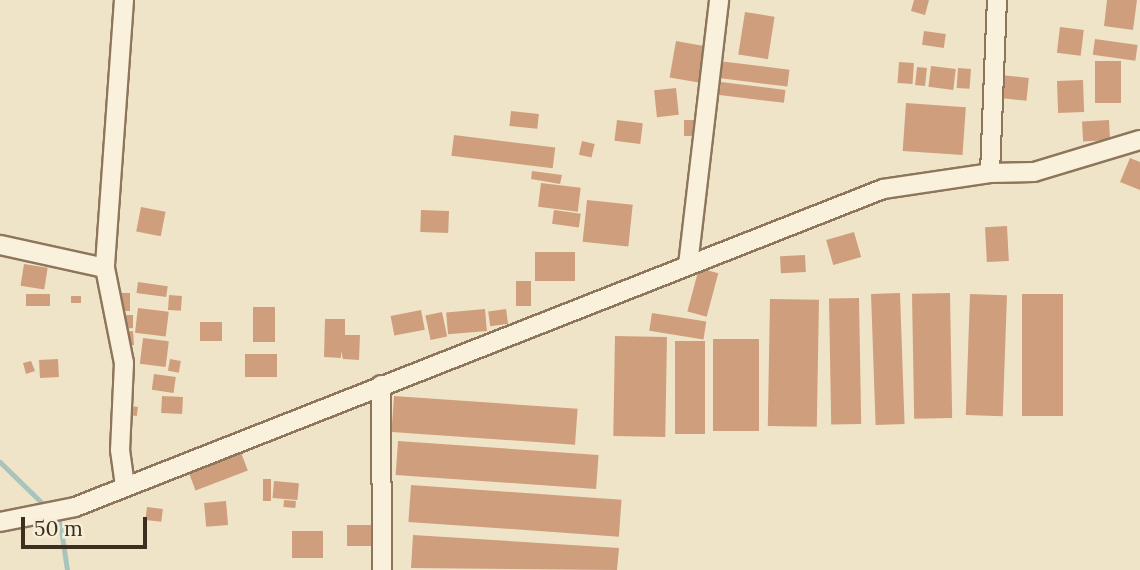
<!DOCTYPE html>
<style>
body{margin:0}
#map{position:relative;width:1140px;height:570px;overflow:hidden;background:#f0e4c8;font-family:Lora,serif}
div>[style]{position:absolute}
.stream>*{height:5px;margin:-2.5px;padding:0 2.5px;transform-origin:2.5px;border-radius:2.5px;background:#a9c4bc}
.building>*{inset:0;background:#cf9f7d;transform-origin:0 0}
.roads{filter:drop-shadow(2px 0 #8d765c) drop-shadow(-2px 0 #8d765c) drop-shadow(0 2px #8d765c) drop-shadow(0 -2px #8d765c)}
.minor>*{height:18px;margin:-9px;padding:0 9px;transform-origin:9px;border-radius:9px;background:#faf1dc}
span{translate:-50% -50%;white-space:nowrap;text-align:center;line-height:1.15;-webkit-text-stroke:5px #f7eed8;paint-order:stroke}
.scale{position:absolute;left:21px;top:517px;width:126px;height:32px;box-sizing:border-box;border:4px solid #3d2e20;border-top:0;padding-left:9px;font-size:21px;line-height:24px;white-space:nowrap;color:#3d2e20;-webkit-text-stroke:5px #f7eed8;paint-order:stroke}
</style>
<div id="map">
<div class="stream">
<div style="left:0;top:462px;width:59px;rotate:44.3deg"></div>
<div style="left:60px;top:523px;width:48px;rotate:81.5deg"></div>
</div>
<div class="building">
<div style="clip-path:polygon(914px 0,929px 0,925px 15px,911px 11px)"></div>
<div style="clip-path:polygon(1107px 0,1137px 0,1133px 30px,1104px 26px)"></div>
<div style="left:745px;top:12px;width:30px;height:43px;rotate:9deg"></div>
<div style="left:1060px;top:27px;width:24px;height:26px;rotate:7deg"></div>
<div style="left:924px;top:31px;width:22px;height:14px;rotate:8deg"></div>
<div style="left:1095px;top:39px;width:43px;height:16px;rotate:8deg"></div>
<div style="left:676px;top:41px;width:34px;height:37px;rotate:10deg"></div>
<div style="left:719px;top:61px;width:71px;height:17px;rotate:7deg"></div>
<div style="left:1095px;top:61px;width:26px;height:42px"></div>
<div style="left:899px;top:62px;width:15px;height:21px;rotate:4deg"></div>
<div style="left:931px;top:66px;width:25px;height:21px;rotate:7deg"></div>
<div style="left:917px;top:67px;width:10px;height:18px;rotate:6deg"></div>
<div style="left:958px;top:68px;width:13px;height:20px;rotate:4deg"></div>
<div style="left:1001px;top:75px;width:28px;height:23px;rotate:6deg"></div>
<div style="left:1083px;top:80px;width:32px;height:26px;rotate:88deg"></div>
<div style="left:721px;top:82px;width:65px;height:13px;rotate:7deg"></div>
<div style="left:676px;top:88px;width:27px;height:22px;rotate:84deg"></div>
<div style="left:906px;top:103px;width:60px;height:48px;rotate:4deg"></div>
<div style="left:511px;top:111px;width:28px;height:15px;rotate:6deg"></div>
<div style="left:617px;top:120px;width:26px;height:21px;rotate:7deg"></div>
<div style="left:684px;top:120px;width:12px;height:16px"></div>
<div style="left:1109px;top:120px;width:20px;height:27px;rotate:87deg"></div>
<div style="left:454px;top:135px;width:102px;height:21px;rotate:7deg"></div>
<div style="left:582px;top:141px;width:13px;height:14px;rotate:13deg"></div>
<div style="clip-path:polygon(1130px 158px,1140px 162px,1140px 190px,1120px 182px)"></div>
<div style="clip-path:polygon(532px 171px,562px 175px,560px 184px,531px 179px)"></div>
<div style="left:541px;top:183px;width:40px;height:24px;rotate:7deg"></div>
<div style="left:587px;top:200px;width:46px;height:42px;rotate:6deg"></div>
<div style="left:141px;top:207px;width:25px;height:25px;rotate:11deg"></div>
<div style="left:421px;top:210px;width:28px;height:22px;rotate:2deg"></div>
<div style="left:554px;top:210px;width:27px;height:14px;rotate:8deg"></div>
<div style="left:1007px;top:226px;width:35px;height:22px;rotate:87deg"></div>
<div style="left:854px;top:232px;width:26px;height:29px;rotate:74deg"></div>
<div style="left:575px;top:252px;width:29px;height:40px;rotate:90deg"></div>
<div style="left:805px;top:255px;width:17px;height:25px;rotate:87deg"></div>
<div style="left:24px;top:264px;width:24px;height:22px;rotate:9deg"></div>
<div style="left:699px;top:268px;width:20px;height:45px;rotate:15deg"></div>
<div style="left:516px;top:281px;width:15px;height:25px"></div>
<div style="left:138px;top:282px;width:30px;height:11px;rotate:8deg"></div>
<div style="left:118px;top:293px;width:12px;height:18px"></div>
<div style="left:900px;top:293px;width:131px;height:29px;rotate:88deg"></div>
<div style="left:950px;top:293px;width:125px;height:38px;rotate:89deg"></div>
<div style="left:50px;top:294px;width:12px;height:24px;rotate:90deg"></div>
<div style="left:970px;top:294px;width:37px;height:121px;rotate:2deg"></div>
<div style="left:1022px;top:294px;width:41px;height:122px"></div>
<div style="left:169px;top:295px;width:13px;height:15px;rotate:4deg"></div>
<div style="left:71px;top:296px;width:10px;height:7px"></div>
<div style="left:859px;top:298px;width:126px;height:30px;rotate:89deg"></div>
<div style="left:770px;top:299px;width:49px;height:127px;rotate:1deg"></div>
<div style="left:253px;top:307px;width:22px;height:35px"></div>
<div style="left:138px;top:308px;width:31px;height:25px;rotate:7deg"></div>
<div style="left:485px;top:309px;width:22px;height:39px;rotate:85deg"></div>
<div style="left:506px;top:309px;width:15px;height:18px;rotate:82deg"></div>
<div style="left:421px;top:310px;width:20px;height:31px;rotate:79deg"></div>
<div style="left:442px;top:312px;width:25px;height:17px;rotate:78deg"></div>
<div style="left:652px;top:313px;width:55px;height:18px;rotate:9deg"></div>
<div style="clip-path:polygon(120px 315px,133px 315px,133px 328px,121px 329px)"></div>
<div style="clip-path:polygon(325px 319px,345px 319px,345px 335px,360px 335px,359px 360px,343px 359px,341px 351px,341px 358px,324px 357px)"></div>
<div style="left:200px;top:322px;width:22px;height:19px"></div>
<div style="left:133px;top:331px;width:14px;height:10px;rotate:86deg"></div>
<div style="left:615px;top:336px;width:52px;height:100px;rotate:1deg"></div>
<div style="left:143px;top:338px;width:26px;height:26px;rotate:7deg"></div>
<div style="left:713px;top:339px;width:46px;height:92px"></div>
<div style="left:675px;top:341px;width:30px;height:93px"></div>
<div style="left:245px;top:354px;width:32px;height:23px"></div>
<div style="left:58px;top:359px;width:18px;height:19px;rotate:87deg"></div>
<div style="left:170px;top:359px;width:11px;height:12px;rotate:10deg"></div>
<div style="clip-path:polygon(31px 361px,35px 371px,26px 374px,23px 363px)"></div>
<div style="left:154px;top:374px;width:22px;height:16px;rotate:8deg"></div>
<div style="left:162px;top:396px;width:21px;height:17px;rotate:3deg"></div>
<div style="left:394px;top:396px;width:184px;height:36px;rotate:4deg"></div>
<div style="left:130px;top:406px;width:8px;height:9px;rotate:7deg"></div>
<div style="left:398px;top:441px;width:201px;height:34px;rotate:4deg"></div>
<div style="left:240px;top:450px;width:22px;height:56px;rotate:69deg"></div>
<div style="left:263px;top:479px;width:8px;height:22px"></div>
<div style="left:274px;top:481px;width:25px;height:17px;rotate:5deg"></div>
<div style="left:411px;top:485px;width:211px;height:37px;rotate:4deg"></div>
<div style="left:284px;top:500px;width:12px;height:7px;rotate:5deg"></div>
<div style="left:226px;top:501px;width:24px;height:22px;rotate:85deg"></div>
<div style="left:147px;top:507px;width:16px;height:13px;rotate:7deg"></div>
<div style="left:347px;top:525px;width:24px;height:21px"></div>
<div style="left:323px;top:531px;width:27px;height:31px;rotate:90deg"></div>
<div style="clip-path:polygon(413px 535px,619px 548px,617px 570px,411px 568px)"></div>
</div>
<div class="roads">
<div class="minor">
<div style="left:124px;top:0;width:269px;rotate:94.1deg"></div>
<div style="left:105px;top:268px;width:97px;rotate:78.7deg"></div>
<div style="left:124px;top:363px;width:87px;rotate:92.6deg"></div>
<div style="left:120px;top:450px;width:37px;rotate:82deg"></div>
<div style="left:990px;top:173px;width:173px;rotate:-87.7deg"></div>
<div style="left:0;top:245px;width:107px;rotate:12.4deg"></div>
<div style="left:688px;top:265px;width:267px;rotate:-83.3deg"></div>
<div style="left:381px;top:385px;width:185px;rotate:89.7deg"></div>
<div style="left:0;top:522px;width:76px;rotate:-11.3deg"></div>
<div style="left:75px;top:507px;width:868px;rotate:-21.48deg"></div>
<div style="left:883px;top:189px;width:108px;rotate:-8.5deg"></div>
<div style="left:990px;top:173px;width:44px;rotate:-1.3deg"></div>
<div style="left:1034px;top:172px;width:111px;rotate:-16.8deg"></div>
</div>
</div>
<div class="scale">50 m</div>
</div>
